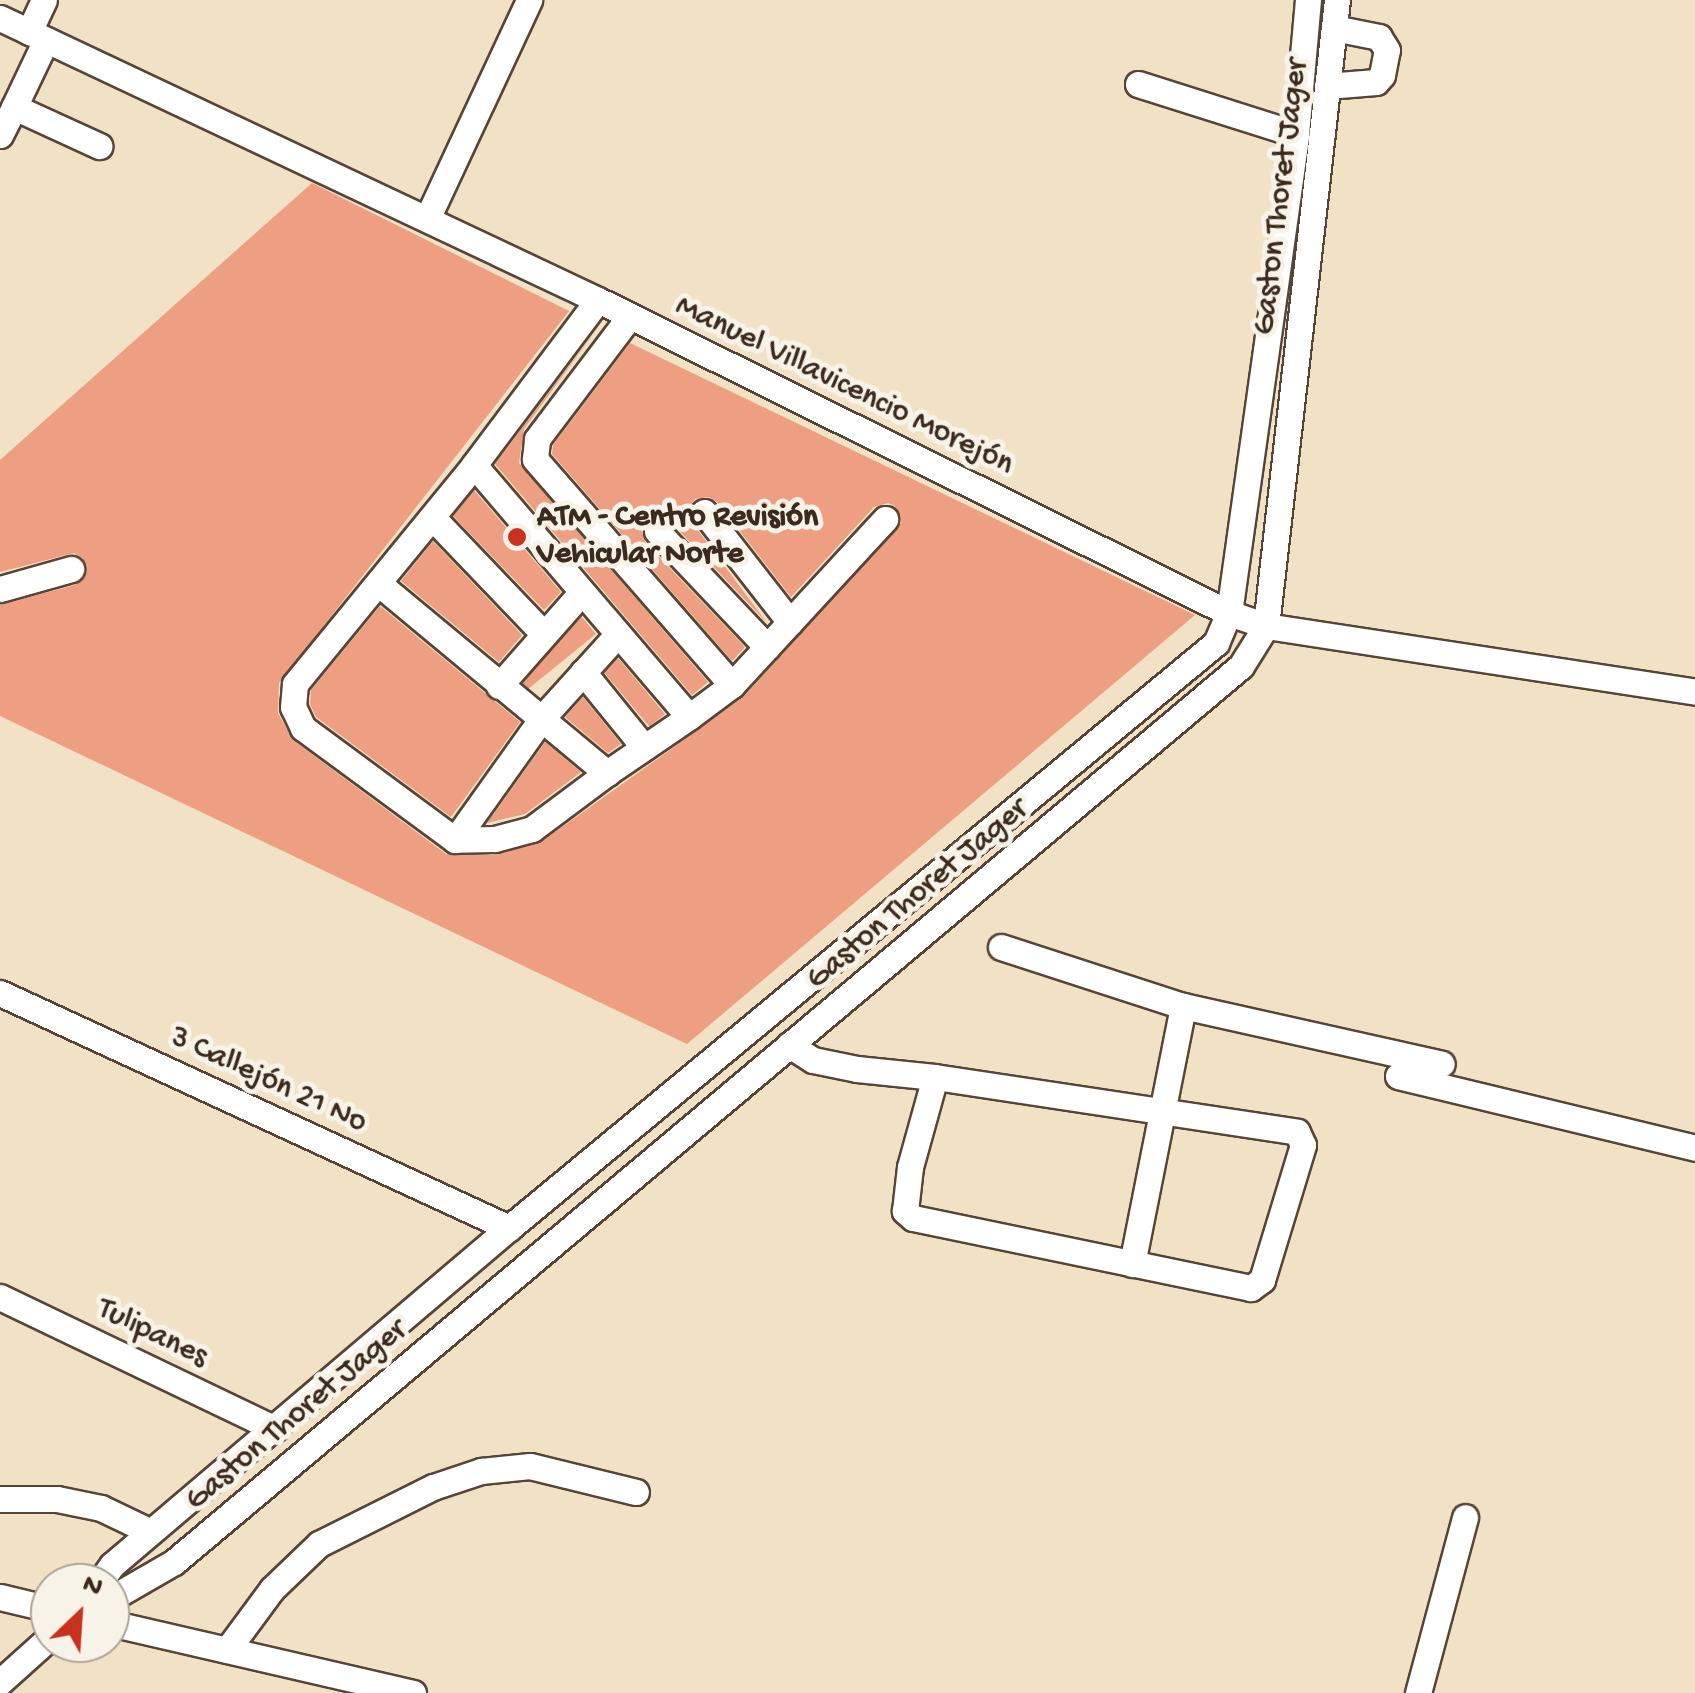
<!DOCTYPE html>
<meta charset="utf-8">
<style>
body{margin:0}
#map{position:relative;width:1695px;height:1693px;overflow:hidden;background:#f1e1c5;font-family:"Gochi Hand",sans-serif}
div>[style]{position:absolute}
.building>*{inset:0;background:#ee9e81;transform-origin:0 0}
.roads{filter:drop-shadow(2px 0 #564537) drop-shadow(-2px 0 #564537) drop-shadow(0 2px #564537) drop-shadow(0 -2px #564537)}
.minor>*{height:25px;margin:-12.5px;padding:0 12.5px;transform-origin:12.5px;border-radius:12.5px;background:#fff}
.dots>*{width:28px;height:28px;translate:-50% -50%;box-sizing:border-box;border:5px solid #f7f3e8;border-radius:50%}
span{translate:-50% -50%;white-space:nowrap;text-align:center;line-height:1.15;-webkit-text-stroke:10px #f7f3e8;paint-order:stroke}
.street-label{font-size:32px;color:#3b2a1e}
.poi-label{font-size:32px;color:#3b2a1e;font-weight:700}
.left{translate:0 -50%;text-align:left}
.north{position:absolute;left:30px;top:1563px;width:100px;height:100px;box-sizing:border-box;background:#f7f3e8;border:2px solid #aca397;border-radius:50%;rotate:25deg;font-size:28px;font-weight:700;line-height:40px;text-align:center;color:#3b2a1e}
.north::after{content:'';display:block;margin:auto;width:35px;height:45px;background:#c8321e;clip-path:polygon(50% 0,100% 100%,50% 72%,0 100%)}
</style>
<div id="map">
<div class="building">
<div style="clip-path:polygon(312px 183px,569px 311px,279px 683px,278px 713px,293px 740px,446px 854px,495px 855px,541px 842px,698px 730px,744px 696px,901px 523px,895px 506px,888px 503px,874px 507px,791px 597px,717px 502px,709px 497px,695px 499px,689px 507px,691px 521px,767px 623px,669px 520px,661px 515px,647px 519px,641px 527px,645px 542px,745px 647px,732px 661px,552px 454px,553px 445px,630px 343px,1195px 615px,687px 1044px,0 716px,0 605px,75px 585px,87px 572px,83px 558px,74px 553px,0 572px,0 460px)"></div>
<div style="clip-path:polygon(599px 326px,524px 429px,519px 463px,708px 682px,692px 695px,495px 464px)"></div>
<div style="clip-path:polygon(474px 490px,561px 592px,544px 610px,453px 516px)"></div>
<div style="clip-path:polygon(433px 541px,522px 635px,499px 662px,401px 581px)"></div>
<div style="clip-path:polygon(380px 606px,520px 722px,451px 817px,316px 717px,310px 704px,311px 690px)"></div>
<div style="left:582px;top:617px;width:22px;height:88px;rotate:51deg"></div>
<div style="left:618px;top:658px;width:73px;height:20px;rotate:50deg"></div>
<div style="clip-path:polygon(583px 697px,621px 744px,608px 753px,565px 717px)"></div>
<div style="clip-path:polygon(545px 742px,581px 772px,525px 814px,487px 823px)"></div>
</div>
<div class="roads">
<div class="minor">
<div style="left:0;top:18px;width:661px;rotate:25.25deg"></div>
<div style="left:598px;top:300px;width:704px;rotate:26.38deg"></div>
<div style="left:1229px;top:613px;width:39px;rotate:19deg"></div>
<div style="left:1266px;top:626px;width:434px;rotate:8.7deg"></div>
<div style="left:29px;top:32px;width:35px;rotate:-65deg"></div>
<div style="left:46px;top:40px;width:74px;rotate:115.5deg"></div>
<div style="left:14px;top:107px;width:94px;rotate:24.6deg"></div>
<div style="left:1138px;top:84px;width:166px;rotate:17.6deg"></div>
<div style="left:1327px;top:86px;width:49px;rotate:-4.7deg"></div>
<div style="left:1376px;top:82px;width:9px;rotate:-49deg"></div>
<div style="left:1382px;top:75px;width:25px;rotate:-79deg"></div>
<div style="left:1387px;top:50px;width:15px;rotate:-122deg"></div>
<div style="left:1379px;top:37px;width:46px;rotate:-168.7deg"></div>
<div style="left:0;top:135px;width:31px;rotate:-63deg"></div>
<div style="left:427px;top:219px;width:242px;rotate:-65deg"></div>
<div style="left:474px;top:465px;width:331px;rotate:49.5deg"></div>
<div style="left:689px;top:717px;width:54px;rotate:-36.7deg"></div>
<div style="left:732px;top:685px;width:300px;rotate:-131.1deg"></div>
<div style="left:535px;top:459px;width:20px;rotate:-84deg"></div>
<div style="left:537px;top:439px;width:154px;rotate:-52.9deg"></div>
<div style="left:704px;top:512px;width:140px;rotate:52deg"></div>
<div style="left:432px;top:517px;width:162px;rotate:46.3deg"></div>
<div style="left:657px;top:531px;width:160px;rotate:46.5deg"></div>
<div style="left:378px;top:583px;width:298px;rotate:39.7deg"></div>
<div style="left:607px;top:773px;width:94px;rotate:143.3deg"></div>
<div style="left:532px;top:829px;width:39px;rotate:165deg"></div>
<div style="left:494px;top:839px;width:39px;rotate:179deg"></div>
<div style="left:455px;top:840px;width:189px;rotate:-143.6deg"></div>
<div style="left:303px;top:728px;width:23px;rotate:-115deg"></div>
<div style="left:293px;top:707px;width:23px;rotate:-85deg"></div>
<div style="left:295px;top:684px;width:283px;rotate:-50.7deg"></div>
<div style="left:474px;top:465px;width:206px;rotate:-53.1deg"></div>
<div style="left:0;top:589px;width:74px;rotate:-15.7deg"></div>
<div style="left:583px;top:672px;width:97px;rotate:50.9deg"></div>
<div style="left:732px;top:685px;width:226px;rotate:-47.3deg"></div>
<div style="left:499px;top:686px;width:125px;rotate:-48.6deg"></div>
<div style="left:607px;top:773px;width:99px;rotate:-34.3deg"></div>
<div style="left:455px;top:840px;width:150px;rotate:-54.5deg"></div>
<div style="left:542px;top:718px;width:113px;rotate:-47.9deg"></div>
<div style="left:1001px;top:947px;width:191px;rotate:18deg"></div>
<div style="left:0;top:993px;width:561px;rotate:24.78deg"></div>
<div style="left:789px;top:1045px;width:28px;rotate:32deg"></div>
<div style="left:813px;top:1060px;width:45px;rotate:11.6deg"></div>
<div style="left:857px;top:1069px;width:78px;rotate:5.9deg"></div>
<div style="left:935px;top:1077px;width:366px;rotate:8.6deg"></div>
<div style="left:1297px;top:1132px;width:14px;rotate:65deg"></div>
<div style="left:1303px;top:1145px;width:141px;rotate:106.9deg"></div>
<div style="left:1262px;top:1280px;width:14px;rotate:144deg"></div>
<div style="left:1251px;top:1288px;width:345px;rotate:-168.3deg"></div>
<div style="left:913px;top:1218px;width:11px;rotate:-139deg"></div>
<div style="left:905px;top:1211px;width:44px;rotate:-83.5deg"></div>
<div style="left:910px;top:1167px;width:93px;rotate:-74.5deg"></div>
<div style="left:1398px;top:1076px;width:306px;rotate:13.6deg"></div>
<div style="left:1132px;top:1264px;width:263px;rotate:-78.8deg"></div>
<div style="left:1183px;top:1006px;width:265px;rotate:12.6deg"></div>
<div style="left:0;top:1297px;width:305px;rotate:25.6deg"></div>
<div style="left:0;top:1499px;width:57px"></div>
<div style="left:57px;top:1499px;width:45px;rotate:11.6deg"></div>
<div style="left:101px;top:1508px;width:55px;rotate:25.6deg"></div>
<div style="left:99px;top:1583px;width:22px;rotate:-54deg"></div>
<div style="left:112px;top:1565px;width:521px;rotate:-40.33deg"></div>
<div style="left:509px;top:1228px;width:918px;rotate:-39.61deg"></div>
<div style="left:1216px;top:643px;width:33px;rotate:-67deg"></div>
<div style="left:1229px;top:613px;width:484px;rotate:-82deg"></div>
<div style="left:1296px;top:134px;width:135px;rotate:-84.9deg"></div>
<div style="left:0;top:1597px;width:51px;rotate:13.5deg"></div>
<div style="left:110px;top:1599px;width:74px;rotate:-30deg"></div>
<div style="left:174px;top:1562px;width:1393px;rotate:-40.02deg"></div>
<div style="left:1241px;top:666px;width:47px;rotate:-58deg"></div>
<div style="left:1266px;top:626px;width:630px;rotate:-83.53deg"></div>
<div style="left:110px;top:1623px;width:311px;rotate:13deg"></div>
<div style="left:227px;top:1650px;width:76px;rotate:-53.6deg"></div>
<div style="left:272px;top:1589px;width:65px;rotate:-43.8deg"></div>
<div style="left:319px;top:1544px;width:127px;rotate:-26.6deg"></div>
<div style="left:433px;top:1487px;width:51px;rotate:-18.4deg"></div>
<div style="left:481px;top:1471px;width:49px;rotate:-5.8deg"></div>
<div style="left:530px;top:1466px;width:109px;rotate:13.8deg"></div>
<div style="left:0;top:1682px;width:67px;rotate:-42deg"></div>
<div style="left:1418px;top:1693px;width:182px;rotate:-75deg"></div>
</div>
</div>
<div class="dots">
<div style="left:517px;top:537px;background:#c8321e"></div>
</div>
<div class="street-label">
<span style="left:1282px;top:197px;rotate:-83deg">Gaston Thoret Jager</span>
<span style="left:844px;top:386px;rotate:26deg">Manuel Villavicencio Morejón</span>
<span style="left:918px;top:895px;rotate:-40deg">Gaston Thoret Jager</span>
<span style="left:268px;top:1081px;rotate:25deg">3 Callejón 21 No</span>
<span style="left:152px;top:1334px;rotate:26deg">Tulipanes</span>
<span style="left:297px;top:1416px;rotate:-40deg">Gaston Thoret Jager</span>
</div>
<div class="poi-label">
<span class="left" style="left:537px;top:537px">ATM - Centro Revisión<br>Vehicular Norte</span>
</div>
<div class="north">N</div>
</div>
